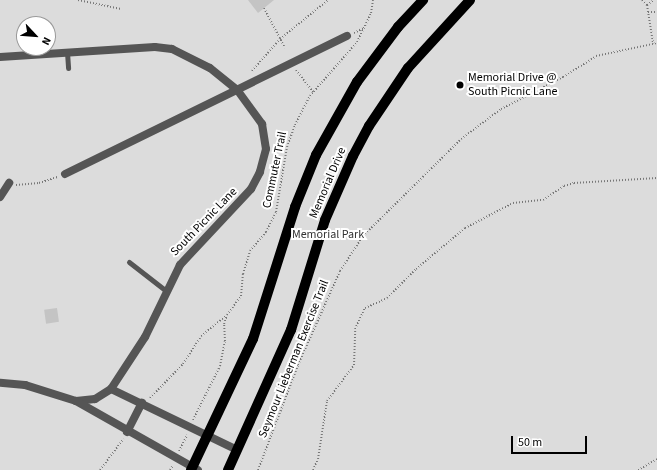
<!DOCTYPE html>
<style>
body{margin:0}
#map{position:relative;width:657px;height:470px;overflow:hidden;background:#fff;font-family:"Source Sans 3",sans-serif}
div>[style]{position:absolute}
.green>*{inset:0;background:#dcdcdc}
.building>*{inset:0;background:#c4c4c4;transform-origin:0 0}
.path>*{height:2px;margin-top:-1px;transform-origin:0;background:repeating-linear-gradient(90deg,#777 0 1px,transparent 0 3px)}
.service>*{height:5px;margin:-2.5px;padding:0 2.5px;transform-origin:2.5px;border-radius:2.5px;background:#555}
.minor>*{height:8px;margin:-4px;padding:0 4px;transform-origin:4px;border-radius:4px;background:#555}
.primary>*{height:10px;margin:-5px;padding:0 5px;transform-origin:5px;border-radius:5px;background:#000}
.dots>*{width:11px;height:11px;translate:-50% -50%;box-sizing:border-box;border:2px solid #fff;border-radius:50%}
span{translate:-50% -50%;white-space:nowrap;text-align:center;line-height:1.15;-webkit-text-stroke:4px #fff;paint-order:stroke}
.poi-label{font-size:12px;color:#000}
.left{translate:0 -50%;text-align:left}
.street-label{font-size:12px;color:#000}
.park-label{font-size:12px;color:#333}
.north{position:absolute;left:16px;top:16px;width:40px;height:40px;box-sizing:border-box;background:#fff;border:1px solid #999;border-radius:50%;rotate:116deg;font-size:11px;font-weight:700;line-height:16px;text-align:center;color:#000}
.north::after{content:'';display:block;margin:auto;width:14px;height:18px;background:#000;clip-path:polygon(50% 0,100% 100%,50% 72%,0 100%)}
.scale{position:absolute;left:511px;top:436px;width:76px;height:18px;box-sizing:border-box;border:2px solid #000;border-top:0;padding-left:5px;font-size:12px;line-height:14px;white-space:nowrap;color:#000;-webkit-text-stroke:3px #fff;paint-order:stroke}
</style>
<div id="map">
<div class="green">
<div style="clip-path:polygon(evenodd,0 0,657px 0,657px 470px,0 470px,0 0,24px 24px,48px 24px,48px 48px,24px 48px,24px 24px)"></div>
</div>
<div class="building">
<div style="clip-path:polygon(248px 0,274px 0,258px 13px)"></div>
<div style="left:57px;top:308px;width:14px;height:13px;rotate:82deg"></div>
</div>
<div class="path">
<div style="left:78px;top:0;width:44px;rotate:11.8deg"></div>
<div style="left:642px;top:0;width:7px;rotate:45deg"></div>
<div style="left:647px;top:5px;width:39px;rotate:81deg"></div>
<div style="left:647px;top:5px;width:9px;rotate:-36deg"></div>
<div style="left:264px;top:8px;width:45px;rotate:62.3deg"></div>
<div style="left:648px;top:12px;width:9px"></div>
<div style="left:354px;top:33px;width:11px;rotate:-27deg"></div>
<div style="left:296px;top:70px;width:28px;rotate:52deg"></div>
<div style="left:252px;top:71px;width:43px;rotate:-48.8deg"></div>
<div style="left:280px;top:39px;width:62px;rotate:-39.1deg"></div>
<div style="left:16px;top:185px;width:23px;rotate:-5deg"></div>
<div style="left:39px;top:183px;width:20px;rotate:-18deg"></div>
<div style="left:150px;top:398px;width:47px;rotate:-45.9deg"></div>
<div style="left:183px;top:364px;width:33px;rotate:-57deg"></div>
<div style="left:201px;top:336px;width:33px;rotate:-39deg"></div>
<div style="left:193px;top:420px;width:60px;rotate:-63.4deg"></div>
<div style="left:220px;top:366px;width:25px;rotate:-79deg"></div>
<div style="left:225px;top:341px;width:17px;rotate:-93deg"></div>
<div style="left:224px;top:324px;width:9px;rotate:-72deg"></div>
<div style="left:227px;top:315px;width:24px;rotate:-54deg"></div>
<div style="left:241px;top:296px;width:22px;rotate:-85deg"></div>
<div style="left:243px;top:274px;width:24px;rotate:-73deg"></div>
<div style="left:250px;top:251px;width:25px;rotate:-50deg"></div>
<div style="left:266px;top:232px;width:22px;rotate:-63deg"></div>
<div style="left:276px;top:212px;width:66px;rotate:-80.4deg"></div>
<div style="left:287px;top:147px;width:23px;rotate:-70deg"></div>
<div style="left:295px;top:125px;width:33px;rotate:-63deg"></div>
<div style="left:310px;top:96px;width:72px;rotate:-49deg"></div>
<div style="left:357px;top:42px;width:32px;rotate:-64deg"></div>
<div style="left:371px;top:13px;width:13px;rotate:-81deg"></div>
<div style="left:179px;top:451px;width:18px;rotate:-63deg"></div>
<div style="left:100px;top:470px;width:39px;rotate:-53deg"></div>
<div style="left:170px;top:470px;width:4px;rotate:-56deg"></div>
<div style="left:258px;top:470px;width:112px;rotate:-69.1deg"></div>
<div style="left:298px;top:365px;width:103px;rotate:-65.9deg"></div>
<div style="left:340px;top:271px;width:42px;rotate:-56.7deg"></div>
<div style="left:363px;top:236px;width:138px;rotate:-44.7deg"></div>
<div style="left:461px;top:139px;width:50px;rotate:-36.9deg"></div>
<div style="left:501px;top:109px;width:70px;rotate:-27.3deg"></div>
<div style="left:563px;top:77px;width:39px;rotate:-32deg"></div>
<div style="left:596px;top:56px;width:62px;rotate:-12deg"></div>
<div style="left:313px;top:470px;width:12px;rotate:-66deg"></div>
<div style="left:318px;top:459px;width:59px;rotate:-81.2deg"></div>
<div style="left:327px;top:401px;width:45px;rotate:-53.1deg"></div>
<div style="left:354px;top:365px;width:36px;rotate:-88deg"></div>
<div style="left:355px;top:329px;width:23px;rotate:-65deg"></div>
<div style="left:365px;top:308px;width:24px;rotate:-24deg"></div>
<div style="left:387px;top:298px;width:41px;rotate:-45deg"></div>
<div style="left:416px;top:269px;width:64px;rotate:-39.9deg"></div>
<div style="left:465px;top:228px;width:54px;rotate:-27.5deg"></div>
<div style="left:513px;top:203px;width:30px;rotate:-6deg"></div>
<div style="left:543px;top:200px;width:25px;rotate:-34deg"></div>
<div style="left:564px;top:186px;width:10px;rotate:-17deg"></div>
<div style="left:574px;top:183px;width:83px;rotate:-3.4deg"></div>
<div style="left:638px;top:470px;width:22px;rotate:-30deg"></div>
</div>
<div class="service">
<div style="left:67px;top:52px;width:16px;rotate:86deg"></div>
<div style="left:129px;top:262px;width:46px;rotate:37.9deg"></div>
</div>
<div class="minor">
<div style="left:0;top:57px;width:155px;rotate:-3.7deg"></div>
<div style="left:155px;top:47px;width:17px;rotate:7deg"></div>
<div style="left:172px;top:49px;width:42px;rotate:26.6deg"></div>
<div style="left:210px;top:68px;width:36px;rotate:39deg"></div>
<div style="left:238px;top:91px;width:41px;rotate:54deg"></div>
<div style="left:262px;top:124px;width:25px;rotate:81deg"></div>
<div style="left:266px;top:149px;width:24px;rotate:105deg"></div>
<div style="left:260px;top:172px;width:19px;rotate:118deg"></div>
<div style="left:251px;top:189px;width:104px;rotate:133.1deg"></div>
<div style="left:180px;top:265px;width:80px;rotate:115.9deg"></div>
<div style="left:145px;top:337px;width:62px;rotate:123.2deg"></div>
<div style="left:111px;top:389px;width:19px;rotate:148deg"></div>
<div style="left:95px;top:399px;width:19px;rotate:174deg"></div>
<div style="left:76px;top:401px;width:53px;rotate:-162.6deg"></div>
<div style="left:25px;top:385px;width:25px;rotate:-175deg"></div>
<div style="left:65px;top:174px;width:314px;rotate:-26.1deg"></div>
<div style="left:0;top:197px;width:17px;rotate:-57deg"></div>
<div style="left:111px;top:389px;width:140px;rotate:25.8deg"></div>
<div style="left:76px;top:401px;width:140px;rotate:29.5deg"></div>
<div style="left:127px;top:432px;width:33px;rotate:-63deg"></div>
</div>
<div class="primary">
<div style="left:191px;top:470px;width:145px;rotate:-64.7deg"></div>
<div style="left:253px;top:339px;width:139px;rotate:-72.3deg"></div>
<div style="left:295px;top:207px;width:56px;rotate:-68deg"></div>
<div style="left:316px;top:155px;width:84px;rotate:-60.7deg"></div>
<div style="left:357px;top:82px;width:69px;rotate:-53.3deg"></div>
<div style="left:398px;top:27px;width:37px;rotate:-47deg"></div>
<div style="left:228px;top:470px;width:154px;rotate:-65.8deg"></div>
<div style="left:291px;top:330px;width:115px;rotate:-72.8deg"></div>
<div style="left:325px;top:220px;width:70px;rotate:-66.4deg"></div>
<div style="left:353px;top:156px;width:34px;rotate:-62deg"></div>
<div style="left:369px;top:126px;width:70px;rotate:-56.1deg"></div>
<div style="left:408px;top:68px;width:92px;rotate:-47.6deg"></div>
</div>
<div class="dots">
<div style="left:460px;top:85px;background:#000"></div>
</div>
<div class="poi-label">
<span class="left" style="left:468px;top:85px">Memorial Drive @<br>South Picnic Lane</span>
</div>
<div class="street-label">
<span style="left:275px;top:170px;rotate:-78deg">Commuter Trail</span>
<span style="left:328px;top:183px;rotate:-67deg">Memorial Drive</span>
<span style="left:204px;top:222px;rotate:-46deg">South Picnic Lane</span>
<span style="left:294px;top:359px;rotate:-68deg">Seymour Lieberman Exercise Trail</span>
</div>
<div class="park-label">
<span style="left:328px;top:235px">Memorial Park</span>
</div>
<div class="north">N</div>
<div class="scale">50 m</div>
</div>
